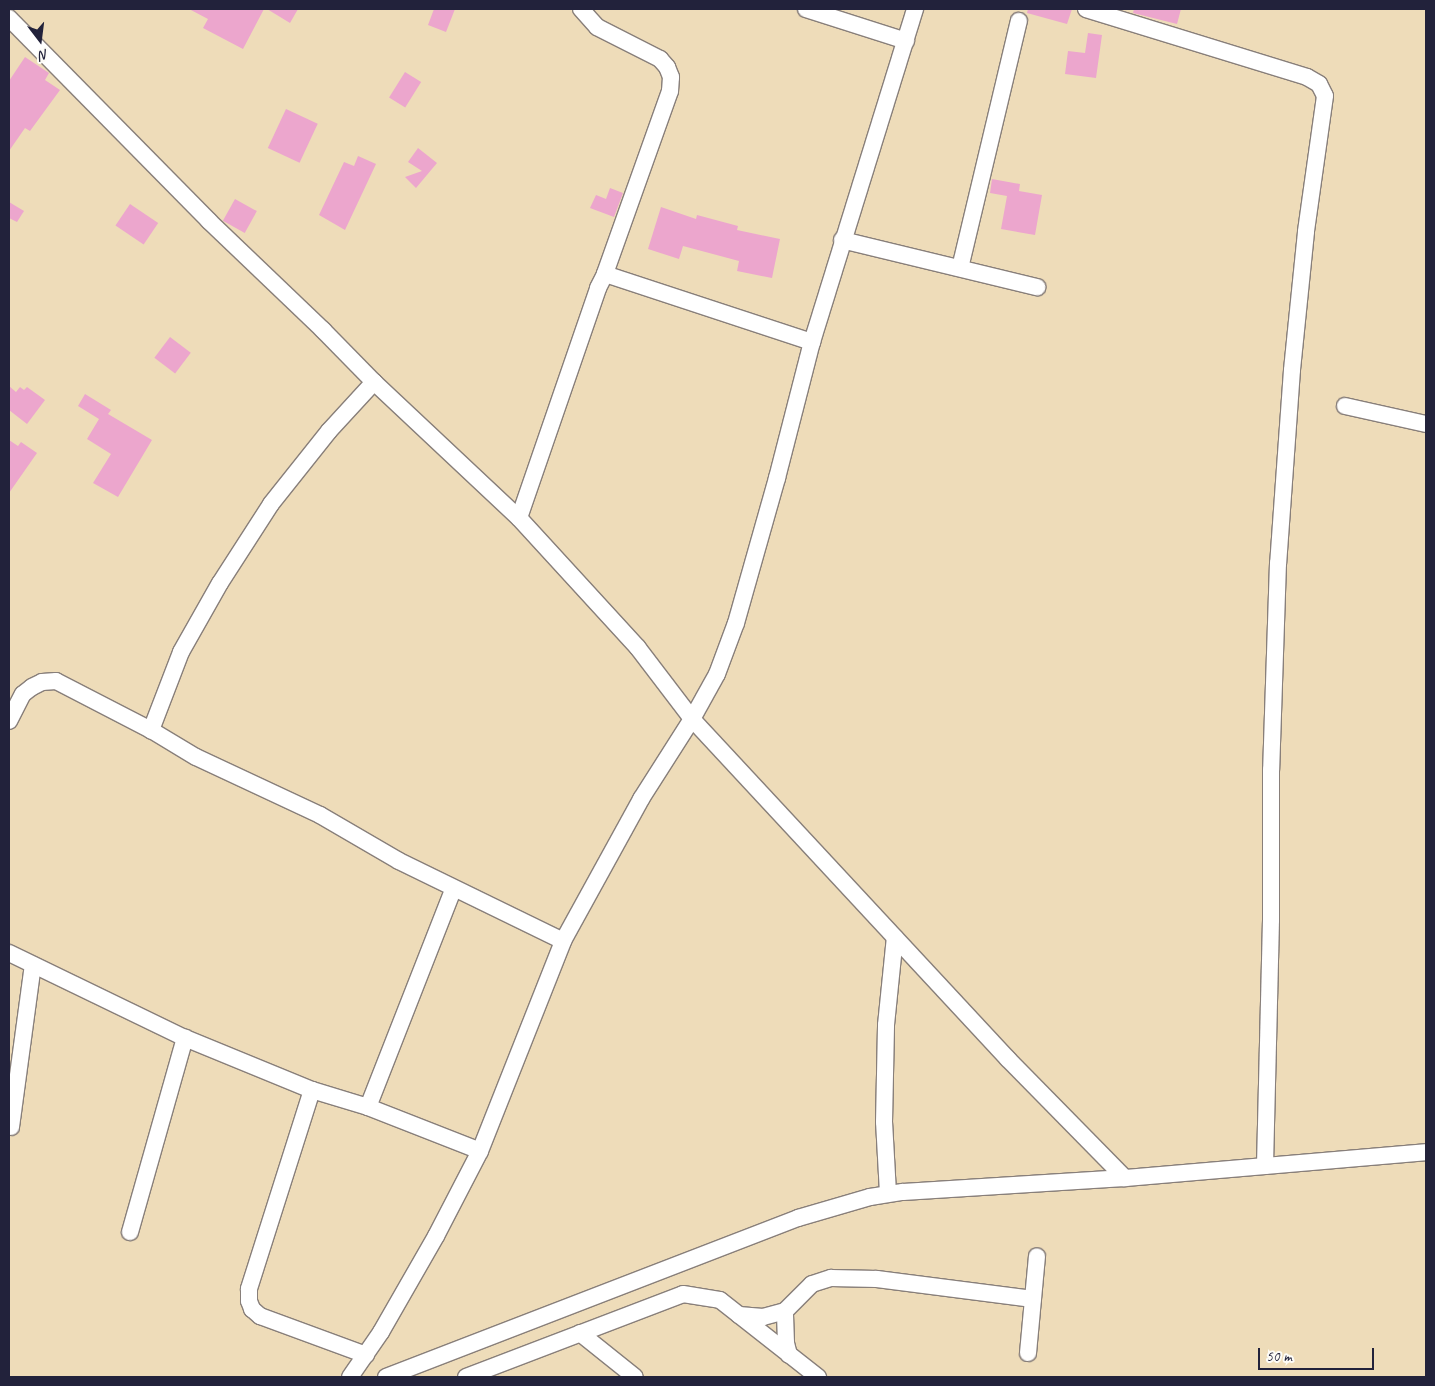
<!DOCTYPE html>
<style>
body{margin:0}
#map{position:relative;width:1435px;height:1386px;overflow:hidden;background:#eedcb9;font-family:Caveat,sans-serif}
div>[style]{position:absolute}
.building>*{inset:0;background:#eca6cd;transform-origin:0 0}
.roads{filter:drop-shadow(1px 0 #887f7a) drop-shadow(-1px 0 #887f7a) drop-shadow(0 1px #887f7a) drop-shadow(0 -1px #887f7a)}
.minor>*{height:16px;margin:-8px;padding:0 8px;transform-origin:8px;border-radius:8px;background:#fff}
span{translate:-50% -50%;white-space:nowrap;text-align:center;line-height:1.15;-webkit-text-stroke:5px #fdfcf7;paint-order:stroke}
.frame{position:absolute;inset:0;border:10px solid #22223b;pointer-events:none}
.north{position:absolute;left:15px;top:15px;width:50px;height:50px;-webkit-text-stroke:4px #fdfcf7;paint-order:stroke;rotate:165deg;font-size:14px;font-weight:700;line-height:20px;text-align:center;color:#22223b}
.north::after{content:'';display:block;margin:auto;width:18px;height:22px;background:#22223b;clip-path:polygon(50% 0,100% 100%,50% 72%,0 100%)}
.scale{position:absolute;left:1258px;top:1348px;width:116px;height:22px;box-sizing:border-box;border:2px solid #22223b;border-top:0;padding-left:6px;font-size:15px;line-height:18px;white-space:nowrap;color:#22223b;-webkit-text-stroke:4px #fdfcf7;paint-order:stroke}
</style>
<div id="map">
<div class="building">
<div style="clip-path:polygon(189px 9px,264px 9px,243px 49px,203px 28px,208px 19px)"></div>
<div style="clip-path:polygon(267px 9px,298px 9px,290px 23px)"></div>
<div style="clip-path:polygon(434px 9px,455px 9px,446px 32px,428px 25px)"></div>
<div style="clip-path:polygon(1028px 9px,1072px 9px,1067px 24px,1027px 13px)"></div>
<div style="clip-path:polygon(1134px 9px,1181px 9px,1177px 24px,1133px 13px)"></div>
<div style="clip-path:polygon(1088px 33px,1102px 35px,1096px 78px,1065px 74px,1068px 51px,1085px 53px)"></div>
<div style="clip-path:polygon(25px 57px,49px 73px,45px 80px,60px 90px,30px 131px,25px 128px,9px 151px,9px 81px)"></div>
<div style="left:405px;top:72px;width:19px;height:30px;rotate:32deg"></div>
<div style="left:286px;top:109px;width:35px;height:43px;rotate:25deg"></div>
<div style="clip-path:polygon(418px 148px,437px 163px,416px 188px,405px 177px,422px 171px,408px 162px)"></div>
<div style="clip-path:polygon(358px 156px,376px 164px,345px 230px,319px 215px,344px 162px,354px 166px)"></div>
<div style="clip-path:polygon(992px 179px,1020px 184px,1019px 191px,1042px 195px,1035px 235px,1001px 229px,1007px 196px,990px 193px)"></div>
<div style="clip-path:polygon(610px 188px,623px 193px,614px 217px,590px 208px,596px 195px,606px 199px)"></div>
<div style="left:235px;top:199px;width:25px;height:25px;rotate:29deg"></div>
<div style="clip-path:polygon(9px 202px,24px 211px,17px 222px,9px 218px)"></div>
<div style="left:130px;top:204px;width:34px;height:26px;rotate:34deg"></div>
<div style="clip-path:polygon(661px 207px,696px 219px,697px 215px,738px 226px,737px 230px,780px 239px,772px 278px,737px 271px,739px 261px,683px 246px,679px 259px,648px 249px)"></div>
<div style="left:170px;top:337px;width:26px;height:26px;rotate:37deg"></div>
<div style="clip-path:polygon(9px 386px,16px 392px,20px 387px,24px 390px,27px 387px,45px 400px,27px 424px,9px 410px)"></div>
<div style="clip-path:polygon(85px 394px,111px 410px,108px 414px,152px 440px,118px 497px,93px 483px,111px 454px,87px 439px,99px 419px,78px 406px)"></div>
<div style="clip-path:polygon(9px 440px,18px 446px,21px 442px,37px 453px,9px 493px)"></div>
</div>
<div class="roads">
<div class="minor">
<div style="left:581px;top:9px;width:24px;rotate:48deg"></div>
<div style="left:597px;top:27px;width:71px;rotate:26.9deg"></div>
<div style="left:660px;top:59px;width:11px;rotate:49deg"></div>
<div style="left:667px;top:67px;width:11px;rotate:68deg"></div>
<div style="left:671px;top:77px;width:14px;rotate:94deg"></div>
<div style="left:670px;top:91px;width:194px;rotate:109.6deg"></div>
<div style="left:806px;top:9px;width:105px;rotate:17.7deg"></div>
<div style="left:1086px;top:9px;width:231px;rotate:17.1deg"></div>
<div style="left:1307px;top:77px;width:14px;rotate:30deg"></div>
<div style="left:1319px;top:84px;width:13px;rotate:63deg"></div>
<div style="left:1325px;top:96px;width:137px;rotate:98deg"></div>
<div style="left:1306px;top:232px;width:139px;rotate:95.8deg"></div>
<div style="left:1292px;top:370px;width:194px;rotate:94.1deg"></div>
<div style="left:1278px;top:563px;width:207px;rotate:91.9deg"></div>
<div style="left:1271px;top:770px;width:150px;rotate:90deg"></div>
<div style="left:1271px;top:920px;width:246px;rotate:91.4deg"></div>
<div style="left:9px;top:18px;width:285px;rotate:45.4deg"></div>
<div style="left:209px;top:221px;width:158px;rotate:43.7deg"></div>
<div style="left:323px;top:330px;width:73px;rotate:45.6deg"></div>
<div style="left:374px;top:382px;width:199px;rotate:43.2deg"></div>
<div style="left:519px;top:518px;width:176px;rotate:47.5deg"></div>
<div style="left:638px;top:648px;width:89px;rotate:52.7deg"></div>
<div style="left:692px;top:719px;width:464px;rotate:47.1deg"></div>
<div style="left:1008px;top:1059px;width:167px;rotate:45.5deg"></div>
<div style="left:842px;top:240px;width:201px;rotate:13.6deg"></div>
<div style="left:960px;top:268px;width:254px;rotate:-76.6deg"></div>
<div style="left:374px;top:382px;width:67px;rotate:132.6deg"></div>
<div style="left:329px;top:431px;width:93px;rotate:128.5deg"></div>
<div style="left:271px;top:504px;width:94px;rotate:122.8deg"></div>
<div style="left:220px;top:583px;width:79px;rotate:119.5deg"></div>
<div style="left:181px;top:652px;width:84px;rotate:111deg"></div>
<div style="left:151px;top:730px;width:52px;rotate:31deg"></div>
<div style="left:196px;top:757px;width:137px;rotate:25.1deg"></div>
<div style="left:320px;top:815px;width:91px;rotate:30.2deg"></div>
<div style="left:399px;top:861px;width:182px;rotate:26deg"></div>
<div style="left:1345px;top:406px;width:83px;rotate:12.5deg"></div>
<div style="left:519px;top:518px;width:243px;rotate:-71deg"></div>
<div style="left:598px;top:288px;width:16px;rotate:-63deg"></div>
<div style="left:605px;top:274px;width:218px;rotate:18.2deg"></div>
<div style="left:9px;top:721px;width:30px;rotate:-63deg"></div>
<div style="left:23px;top:694px;width:11px;rotate:-38deg"></div>
<div style="left:32px;top:687px;width:11px;rotate:-27deg"></div>
<div style="left:42px;top:682px;width:14px;rotate:-4deg"></div>
<div style="left:56px;top:681px;width:107px;rotate:27.3deg"></div>
<div style="left:9px;top:953px;width:195px;rotate:25.8deg"></div>
<div style="left:185px;top:1038px;width:137px;rotate:22.3deg"></div>
<div style="left:312px;top:1090px;width:59px;rotate:16.9deg"></div>
<div style="left:368px;top:1107px;width:120px;rotate:21.4deg"></div>
<div style="left:312px;top:1090px;width:209px;rotate:107.6deg"></div>
<div style="left:249px;top:1289px;width:12px;rotate:90deg"></div>
<div style="left:249px;top:1301px;width:9px;rotate:69deg"></div>
<div style="left:252px;top:1309px;width:11px;rotate:41deg"></div>
<div style="left:260px;top:1316px;width:113px;rotate:20.2deg"></div>
<div style="left:368px;top:1107px;width:235px;rotate:-68.6deg"></div>
<div style="left:11px;top:1127px;width:163px;rotate:-82.3deg"></div>
<div style="left:888px;top:1193px;width:71px;rotate:-93.2deg"></div>
<div style="left:884px;top:1122px;width:97px;rotate:-88.8deg"></div>
<div style="left:886px;top:1025px;width:88px;rotate:-84.2deg"></div>
<div style="left:130px;top:1232px;width:202px;rotate:-74.2deg"></div>
<div style="left:739px;top:1315px;width:24px;rotate:5deg"></div>
<div style="left:763px;top:1317px;width:23px;rotate:-15deg"></div>
<div style="left:580px;top:1333px;width:70px;rotate:38.7deg"></div>
<div style="left:1028px;top:1353px;width:97px;rotate:-84.7deg"></div>
<div style="left:789px;top:1355px;width:12px;rotate:-104deg"></div>
<div style="left:786px;top:1343px;width:32px;rotate:-92deg"></div>
<div style="left:785px;top:1311px;width:38px;rotate:-45deg"></div>
<div style="left:812px;top:1284px;width:20px;rotate:-18deg"></div>
<div style="left:831px;top:1278px;width:46px;rotate:1.2deg"></div>
<div style="left:877px;top:1279px;width:157px;rotate:7.3deg"></div>
<div style="left:350px;top:1377px;width:55px;rotate:-55.4deg"></div>
<div style="left:381px;top:1332px;width:111px;rotate:-60.2deg"></div>
<div style="left:436px;top:1236px;width:96px;rotate:-62.6deg"></div>
<div style="left:480px;top:1151px;width:226px;rotate:-68.4deg"></div>
<div style="left:563px;top:941px;width:162px;rotate:-61.2deg"></div>
<div style="left:641px;top:799px;width:95px;rotate:-57.5deg"></div>
<div style="left:692px;top:719px;width:51px;rotate:-60.9deg"></div>
<div style="left:717px;top:674px;width:54px;rotate:-69.6deg"></div>
<div style="left:736px;top:623px;width:151px;rotate:-74.2deg"></div>
<div style="left:777px;top:478px;width:140px;rotate:-75.6deg"></div>
<div style="left:812px;top:342px;width:349px;rotate:-72.8deg"></div>
<div style="left:386px;top:1377px;width:442px;rotate:-21.1deg"></div>
<div style="left:798px;top:1218px;width:75px;rotate:-16.3deg"></div>
<div style="left:870px;top:1197px;width:33px;rotate:-9deg"></div>
<div style="left:903px;top:1192px;width:222px;rotate:-3.6deg"></div>
<div style="left:1125px;top:1178px;width:302px;rotate:-4.9deg"></div>
<div style="left:466px;top:1377px;width:232px;rotate:-20.9deg"></div>
<div style="left:683px;top:1294px;width:37px;rotate:9deg"></div>
<div style="left:720px;top:1300px;width:125px;rotate:38.2deg"></div>
</div>
</div>
<div class="frame"></div>
<div class="north">N</div>
<div class="scale">50 m</div>
</div>
